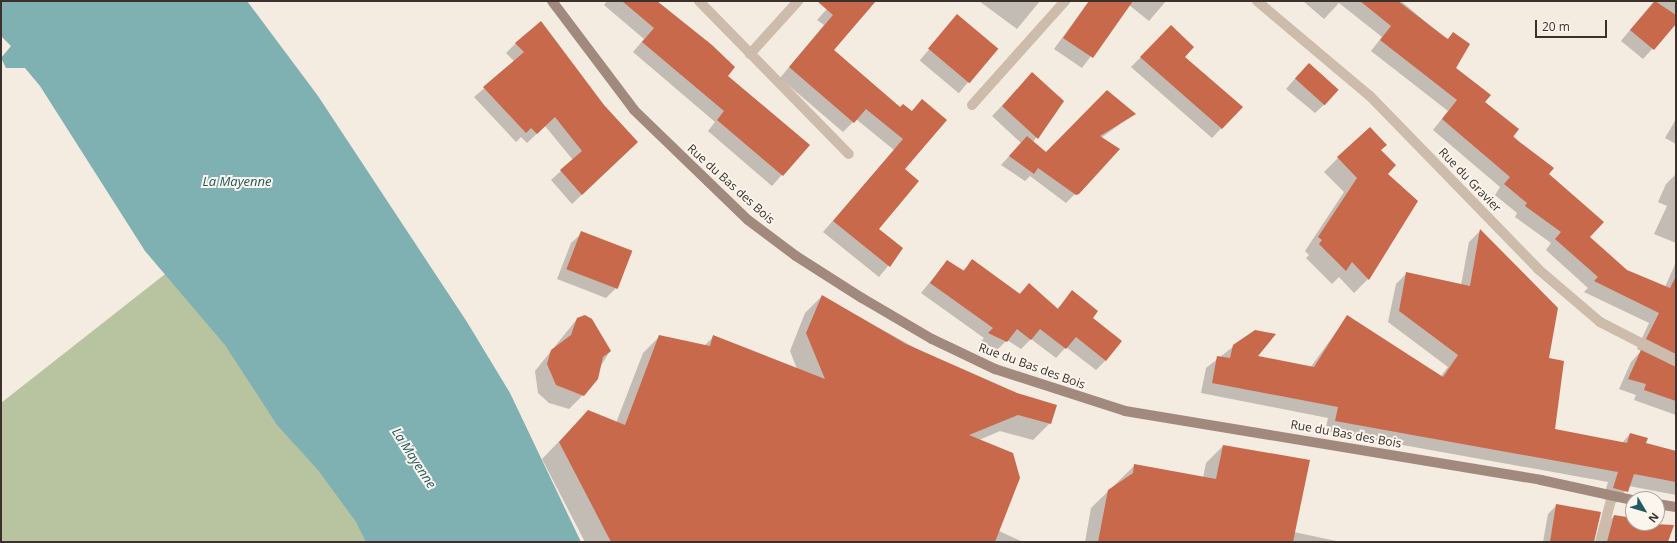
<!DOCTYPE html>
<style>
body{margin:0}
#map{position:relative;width:1677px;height:543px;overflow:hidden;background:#f4ebe1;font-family:"Open Sans",sans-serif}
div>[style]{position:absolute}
.green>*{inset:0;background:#b8c4a0}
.water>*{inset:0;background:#7fb0b2}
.shadow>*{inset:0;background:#0003;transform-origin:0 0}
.building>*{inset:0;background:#c8694b;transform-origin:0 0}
.street>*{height:10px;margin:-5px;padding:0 5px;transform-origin:5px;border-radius:5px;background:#cdbbac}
.secondary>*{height:10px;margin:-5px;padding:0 5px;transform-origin:5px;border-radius:5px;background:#a18a7d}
span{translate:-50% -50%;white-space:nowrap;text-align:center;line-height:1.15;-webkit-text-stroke:4px #fbf5ee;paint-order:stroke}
.street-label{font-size:12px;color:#3b302b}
.water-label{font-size:13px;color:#1f5a5e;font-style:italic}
.frame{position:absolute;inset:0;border:2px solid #3b302b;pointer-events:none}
.north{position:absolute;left:1625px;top:491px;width:40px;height:40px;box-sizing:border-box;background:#fbf5ee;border:1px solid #aea6a0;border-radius:50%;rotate:128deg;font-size:11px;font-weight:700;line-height:16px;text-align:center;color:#3b302b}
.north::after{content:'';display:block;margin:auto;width:14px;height:18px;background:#1f5a5e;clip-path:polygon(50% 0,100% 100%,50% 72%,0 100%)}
.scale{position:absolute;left:1535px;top:20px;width:72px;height:18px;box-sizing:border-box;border:2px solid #3b302b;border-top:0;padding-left:5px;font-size:12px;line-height:14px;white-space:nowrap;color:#3b302b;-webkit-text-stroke:3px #fbf5ee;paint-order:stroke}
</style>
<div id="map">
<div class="green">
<div style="clip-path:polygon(183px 260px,390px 542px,1px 542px,1px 403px)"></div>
</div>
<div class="water">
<div style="clip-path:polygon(1px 1px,247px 1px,318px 96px,467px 322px,510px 393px,581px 542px,366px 542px,356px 522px,318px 470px,277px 425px,225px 345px,145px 251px,40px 86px,25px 68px,6px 68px,1px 58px,11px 46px,1px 36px)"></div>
</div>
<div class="shadow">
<div style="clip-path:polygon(607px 1px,655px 1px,726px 76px,808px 145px,772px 186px,708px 131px,715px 122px,633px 52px,644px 39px,604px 5px)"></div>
<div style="clip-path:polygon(834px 1px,875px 1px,833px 50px,900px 108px,911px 112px,922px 100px,878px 230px,902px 249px,879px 277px,823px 232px,894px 150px,856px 119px,843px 132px,780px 78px,824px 25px,817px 20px)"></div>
<div style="clip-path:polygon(979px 1px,1040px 1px,1017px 29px)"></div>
<div style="clip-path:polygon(1089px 1px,1166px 1px,1149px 21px,1129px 5px,1082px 68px,1054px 49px)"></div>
<div style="clip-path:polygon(1303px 1px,1401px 1px,1447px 40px,1454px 33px,1455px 68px,1548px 175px,1589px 237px,1627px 271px,1665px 287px,1676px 262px,1676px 415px,1634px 400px,1636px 395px,1619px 389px,1631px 362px,1641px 351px,1637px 349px,1649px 323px,1584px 292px,1588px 288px,1546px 250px,1551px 243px,1515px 217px,1517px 213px,1495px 195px,1500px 187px,1433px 130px,1448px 111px,1371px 51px,1382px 37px,1339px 3px,1324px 19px)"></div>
<div style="clip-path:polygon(1676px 1px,1676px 23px,1643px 59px,1621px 41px,1654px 1px)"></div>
<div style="left:957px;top:16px;width:51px;height:58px;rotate:40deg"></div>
<div style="clip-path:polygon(1171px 27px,1184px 57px,1241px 107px,1212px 138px,1131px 67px)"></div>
<div style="clip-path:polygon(516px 43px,627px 152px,572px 204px,551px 180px,573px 160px,545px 126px,527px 143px,521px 137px,516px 142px,474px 97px,515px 62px,506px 53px)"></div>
<div style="clip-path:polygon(1299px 74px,1326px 103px,1315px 113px,1286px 89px)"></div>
<div style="clip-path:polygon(1021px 86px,1062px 101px,1033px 142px,1046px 153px,1134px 114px,1101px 138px,1119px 149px,1066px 203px,1030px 176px,1025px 181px,1001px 165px,1021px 143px,992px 116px)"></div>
<div style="clip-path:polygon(1676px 119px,1676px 144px,1665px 138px)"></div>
<div style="clip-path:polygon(1380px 150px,1386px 174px,1417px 201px,1368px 279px,1354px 293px,1339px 277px,1332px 284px,1306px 258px,1309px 255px,1305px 251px,1344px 192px,1324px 172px,1338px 158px)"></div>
<div style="clip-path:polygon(1676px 174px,1676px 243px,1654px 234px,1667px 206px,1658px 202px,1666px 184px)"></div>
<div style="clip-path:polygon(1480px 231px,1548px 359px,1554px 430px,1622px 443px,1630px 434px,1645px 444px,1676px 451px,1676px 495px,1629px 486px,1616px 503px,1603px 499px,1608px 482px,1325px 431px,1328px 418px,1201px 393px,1206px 368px,1234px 346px,1256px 357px,1310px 368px,1347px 317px,1441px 376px,1448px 367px,1388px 322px,1396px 284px,1407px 273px,1461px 285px,1469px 242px)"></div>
<div style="clip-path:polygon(582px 233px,616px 288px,606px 298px,557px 279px,571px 243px)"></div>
<div style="clip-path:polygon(947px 261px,963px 270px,973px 261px,1019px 294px,1029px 284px,1057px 309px,1072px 292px,1091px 318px,1106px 360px,1096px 370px,1066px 347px,1056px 358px,1031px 339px,1021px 349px,1007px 340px,996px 351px,979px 343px,984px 338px,921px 293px)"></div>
<div style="clip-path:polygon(822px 296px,1050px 423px,1033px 440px,1000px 431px,979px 440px,999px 531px,1023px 542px,585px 542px,542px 459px,571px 429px,616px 423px,643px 353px,660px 336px,704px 346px,714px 336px,797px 369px,790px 351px,805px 313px)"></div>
<div style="clip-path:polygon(577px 319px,610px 351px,583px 395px,569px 409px,549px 403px,538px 393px,535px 371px)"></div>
<div style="clip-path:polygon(1223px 446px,1294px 532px,1341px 542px,1085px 542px,1091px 508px,1135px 465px,1203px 478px,1206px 463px)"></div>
<div style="clip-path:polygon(1557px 505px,1593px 542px,1543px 542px,1548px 514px)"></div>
<div style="clip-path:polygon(1614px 516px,1633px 519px,1633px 523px,1673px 526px,1667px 542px,1601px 542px,1605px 525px)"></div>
</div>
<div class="building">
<div style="clip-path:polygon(622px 1px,657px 1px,712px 45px,735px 67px,728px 76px,810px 145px,783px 176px,717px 120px,724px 111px,642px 42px,654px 28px)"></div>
<div style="clip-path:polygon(817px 1px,876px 1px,834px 50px,900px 107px,903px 104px,912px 111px,922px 99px,947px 120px,905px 169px,919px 181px,879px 229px,903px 248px,890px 267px,833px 221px,903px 139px,866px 109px,854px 123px,789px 67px,833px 15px)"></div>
<div style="clip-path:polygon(1089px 1px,1133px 1px,1093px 58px,1063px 38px)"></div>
<div style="clip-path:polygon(1360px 1px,1398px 1px,1445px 37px,1448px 39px,1453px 32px,1470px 44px,1456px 68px,1491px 95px,1485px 102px,1519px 129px,1513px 137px,1554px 168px,1549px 174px,1604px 222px,1590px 237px,1627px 270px,1670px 288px,1676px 276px,1676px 354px,1646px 339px,1659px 313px,1594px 281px,1598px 277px,1555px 239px,1561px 232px,1525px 206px,1527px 203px,1504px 184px,1510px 177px,1442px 119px,1457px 100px,1380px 40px,1391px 26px)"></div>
<div style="clip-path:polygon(1655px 1px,1676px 15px,1676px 24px,1654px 50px,1630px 30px)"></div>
<div style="left:957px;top:14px;width:54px;height:45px;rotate:40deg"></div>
<div style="clip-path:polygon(541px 21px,604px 105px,638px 142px,582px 195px,560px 170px,582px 151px,555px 117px,537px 134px,531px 128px,526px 133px,483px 87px,524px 52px,515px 43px)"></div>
<div style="clip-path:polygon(1171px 25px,1194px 47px,1185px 57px,1243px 107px,1222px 129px,1140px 57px)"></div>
<div style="left:1309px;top:63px;width:40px;height:21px;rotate:42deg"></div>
<div style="clip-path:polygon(1032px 72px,1064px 101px,1038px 139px,1002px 106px)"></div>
<div style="clip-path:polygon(1107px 90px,1136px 114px,1100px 136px,1120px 149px,1079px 194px,1076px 195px,1038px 168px,1034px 174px,1009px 156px,1027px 136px,1046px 152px)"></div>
<div style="clip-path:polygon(1370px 127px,1387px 145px,1381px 150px,1396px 165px,1388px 174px,1418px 201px,1369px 280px,1352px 262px,1346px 271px,1319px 244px,1322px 240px,1318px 237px,1357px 178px,1337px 157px)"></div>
<div style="clip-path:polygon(1480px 229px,1558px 308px,1549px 358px,1564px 361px,1555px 429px,1627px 443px,1630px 433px,1648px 438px,1646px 443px,1676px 451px,1676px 482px,1634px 474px,1628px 492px,1613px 488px,1618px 472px,1335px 421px,1338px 407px,1212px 383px,1217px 356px,1230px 358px,1233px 345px,1255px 330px,1276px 334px,1258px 356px,1314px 367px,1347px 315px,1443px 377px,1458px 355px,1399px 311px,1406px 272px,1470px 286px)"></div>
<div style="left:581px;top:231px;width:55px;height:41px;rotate:21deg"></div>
<div style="clip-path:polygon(972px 259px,1020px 294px,1029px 283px,1058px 309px,1072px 290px,1098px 311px,1093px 318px,1122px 341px,1106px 361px,1076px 337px,1066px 349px,1040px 329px,1031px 340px,1017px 329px,1007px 342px,988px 333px,993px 328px,930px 283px,947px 260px,964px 271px)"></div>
<div style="clip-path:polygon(822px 295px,906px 344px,1017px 393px,1057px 405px,1051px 424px,1018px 415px,969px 435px,1013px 453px,1020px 478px,995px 542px,611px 542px,559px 442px,588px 410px,625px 425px,659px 335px,710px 346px,713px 335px,825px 379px,806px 333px)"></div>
<div style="clip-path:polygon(585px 315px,592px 319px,611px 351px,603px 357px,598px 379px,584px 396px,556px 385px,547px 364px,551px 350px,571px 335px,577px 318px)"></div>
<div style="clip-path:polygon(1641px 350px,1676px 367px,1676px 401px,1644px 390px,1646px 384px,1628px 379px)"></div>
<div style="clip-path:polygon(1223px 445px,1310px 460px,1293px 542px,1098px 542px,1108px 490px,1133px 473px,1134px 464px,1216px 479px)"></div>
<div style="clip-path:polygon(1556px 504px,1601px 512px,1594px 542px,1550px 542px)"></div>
<div style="clip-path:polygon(1614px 515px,1633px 518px,1633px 523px,1674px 525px,1668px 542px,1607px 542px)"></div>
</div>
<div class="street">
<div style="left:699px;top:1px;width:214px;rotate:45.6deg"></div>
<div style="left:1257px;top:1px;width:148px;rotate:40.1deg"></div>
<div style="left:1370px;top:96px;width:241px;rotate:45.8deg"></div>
<div style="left:1538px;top:269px;width:82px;rotate:40.5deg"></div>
<div style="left:1600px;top:322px;width:85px;rotate:27.2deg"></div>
<div style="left:750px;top:54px;width:72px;rotate:-47.8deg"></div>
<div style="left:972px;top:105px;width:140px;rotate:-48.2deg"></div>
<div style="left:1600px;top:542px;width:48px;rotate:-75.4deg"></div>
</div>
<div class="secondary">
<div style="left:552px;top:1px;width:136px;rotate:53deg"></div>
<div style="left:634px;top:110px;width:158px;rotate:44deg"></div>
<div style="left:748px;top:220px;width:60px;rotate:36.9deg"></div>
<div style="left:796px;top:256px;width:78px;rotate:32.5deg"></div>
<div style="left:862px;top:298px;width:81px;rotate:30.4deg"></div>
<div style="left:932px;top:339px;width:70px;rotate:25.5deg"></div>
<div style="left:995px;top:369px;width:137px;rotate:17.9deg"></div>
<div style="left:1125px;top:411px;width:422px;rotate:9.4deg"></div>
<div style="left:1541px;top:480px;width:94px;rotate:12.3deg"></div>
<div style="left:1657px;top:504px;width:19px;rotate:9deg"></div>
</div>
<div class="street-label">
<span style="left:1470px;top:180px;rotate:46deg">Rue du Gravier</span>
<span style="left:731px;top:184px;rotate:42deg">Rue du Bas des Bois</span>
<span style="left:1032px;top:366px;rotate:20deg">Rue du Bas des Bois</span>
<span style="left:1346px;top:434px;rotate:10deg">Rue du Bas des Bois</span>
</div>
<div class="water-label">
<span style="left:237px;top:181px">La Mayenne</span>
<span style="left:414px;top:458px;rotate:57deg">La Mayenne</span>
</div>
<div class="frame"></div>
<div class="north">N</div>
<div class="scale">20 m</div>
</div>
